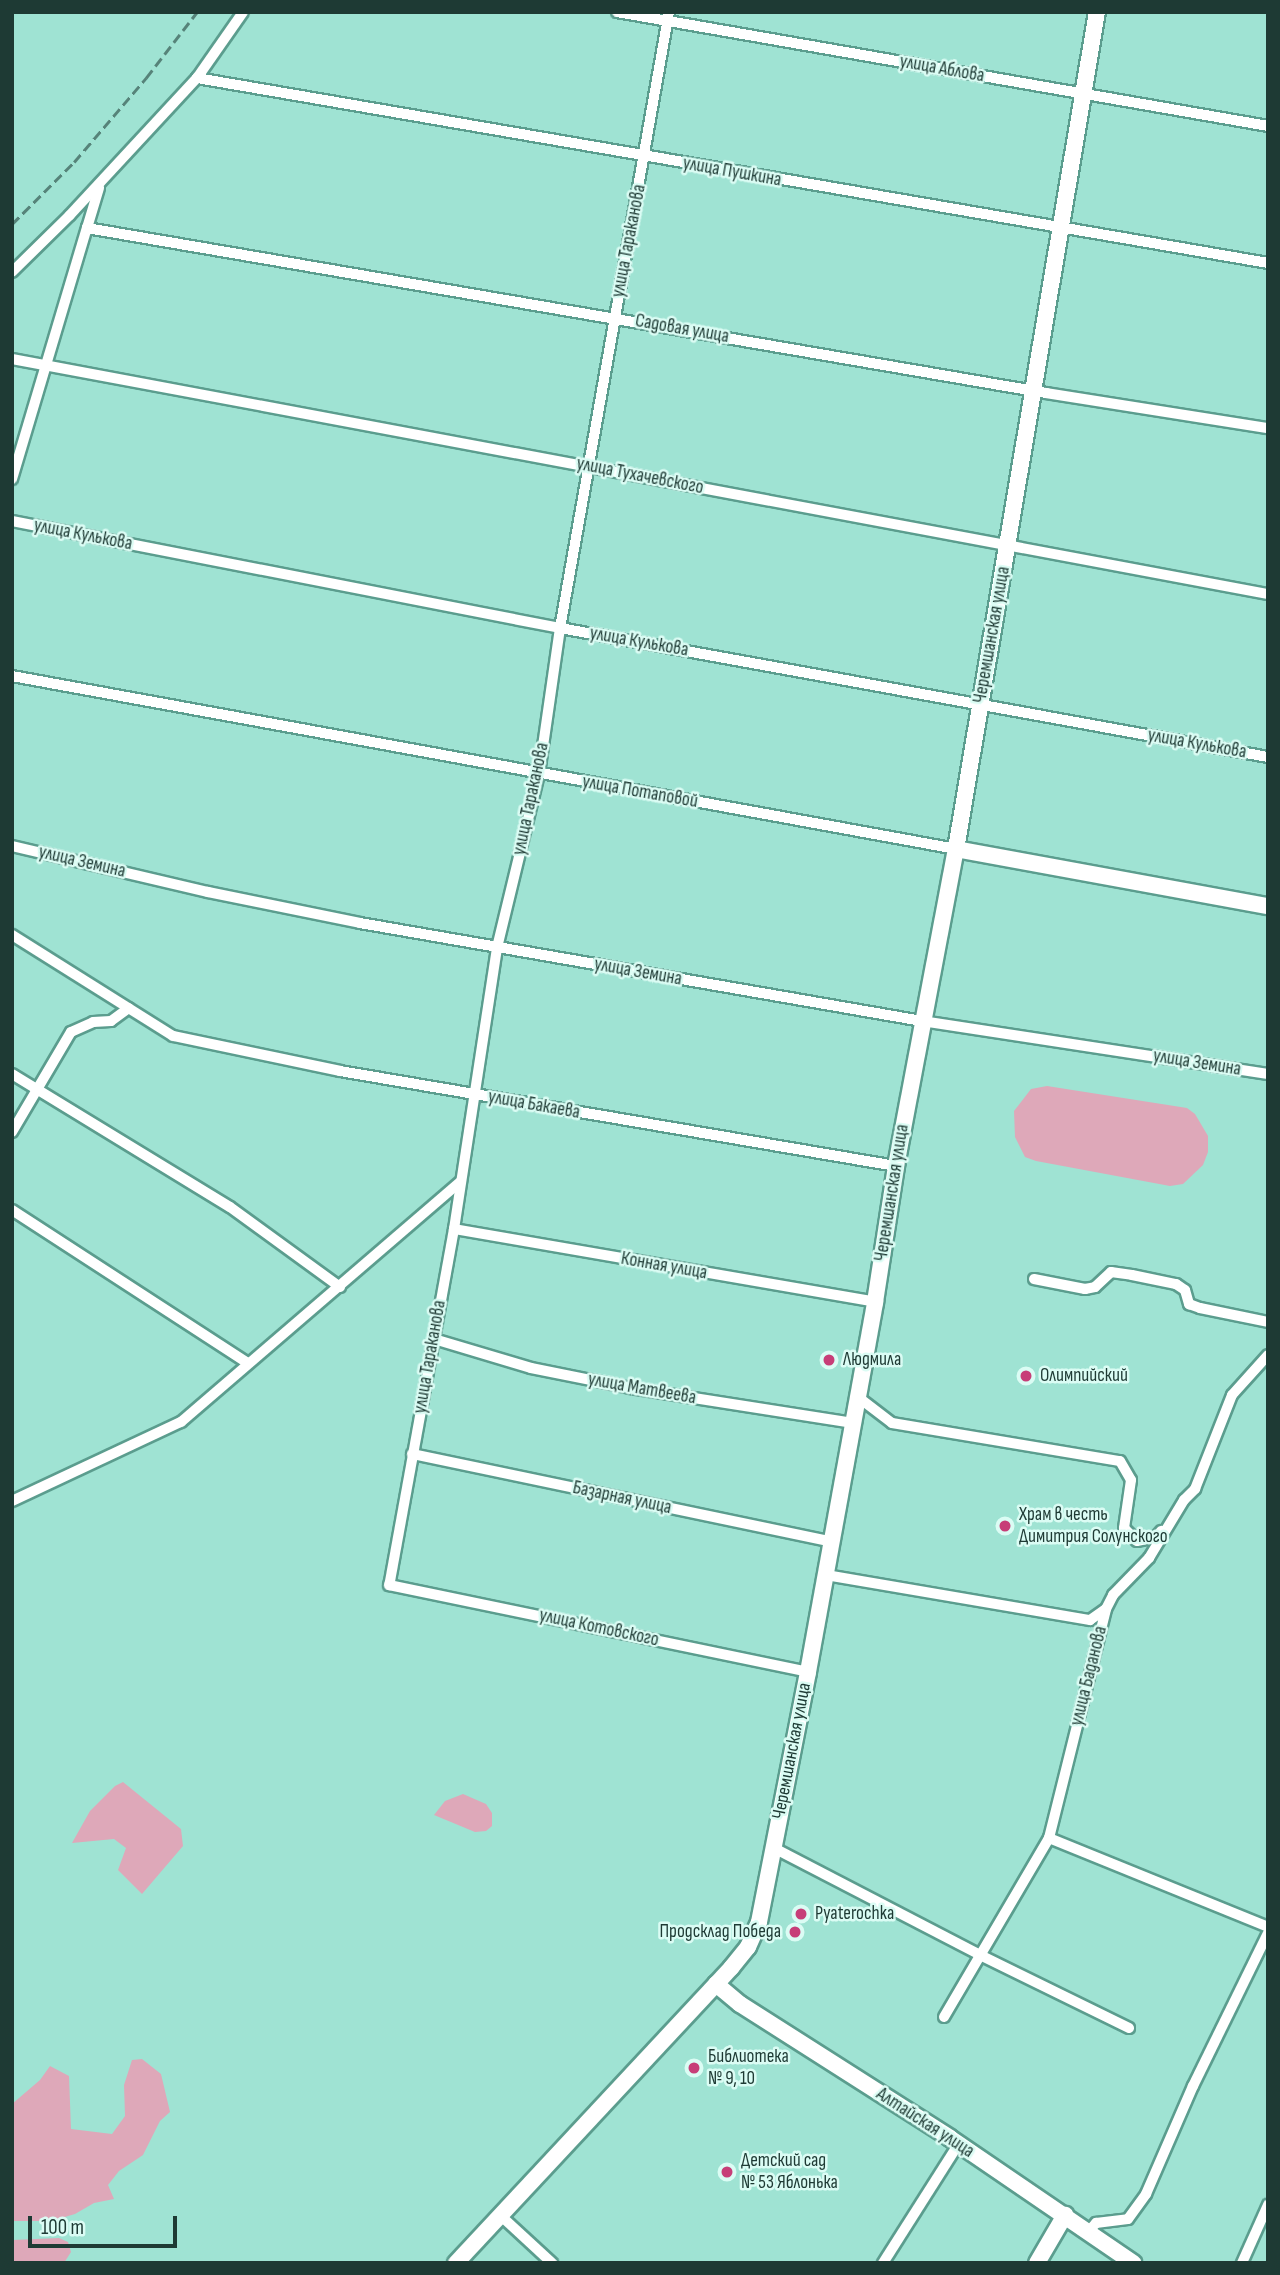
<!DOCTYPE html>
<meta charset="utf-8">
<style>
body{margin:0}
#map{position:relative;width:1280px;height:2275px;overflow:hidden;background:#9fe3d3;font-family:"Sofia Sans Condensed",sans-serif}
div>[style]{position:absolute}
.green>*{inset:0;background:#dea8b9}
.roads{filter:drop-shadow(2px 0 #5b9d8e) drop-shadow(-2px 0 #5b9d8e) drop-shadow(0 2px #5b9d8e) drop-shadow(0 -2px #5b9d8e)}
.street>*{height:10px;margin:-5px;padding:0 5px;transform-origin:5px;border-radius:5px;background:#fff}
.secondary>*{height:16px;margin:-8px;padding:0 8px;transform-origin:8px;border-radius:8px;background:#fff}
.rail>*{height:2.5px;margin-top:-1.25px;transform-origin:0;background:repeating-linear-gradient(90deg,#568379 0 10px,transparent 0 15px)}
.dots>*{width:19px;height:19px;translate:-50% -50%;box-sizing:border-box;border:4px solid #dbfcf4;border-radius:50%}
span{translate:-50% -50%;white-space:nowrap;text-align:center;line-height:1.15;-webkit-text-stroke:5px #dbfcf4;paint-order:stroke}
.street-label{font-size:19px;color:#1e3a34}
.poi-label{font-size:19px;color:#1e3a34}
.left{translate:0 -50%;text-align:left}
.right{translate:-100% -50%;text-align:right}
.frame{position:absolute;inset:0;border:14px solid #1e3a34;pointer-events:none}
.scale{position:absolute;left:28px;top:2216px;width:149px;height:32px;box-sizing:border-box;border:4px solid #1e3a34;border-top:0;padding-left:9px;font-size:21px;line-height:24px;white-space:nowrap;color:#1e3a34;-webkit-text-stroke:5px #dbfcf4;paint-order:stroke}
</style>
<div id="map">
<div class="green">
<div style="clip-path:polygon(1047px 1086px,1187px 1108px,1195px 1114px,1208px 1136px,1208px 1152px,1203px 1165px,1183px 1184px,1170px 1186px,1036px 1161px,1025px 1157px,1015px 1137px,1014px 1111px,1031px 1089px)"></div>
<div style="clip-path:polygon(123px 1782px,181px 1829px,183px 1846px,142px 1894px,118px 1870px,126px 1848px,114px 1839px,72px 1843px,90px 1811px,115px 1786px)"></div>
<div style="clip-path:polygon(463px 1794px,486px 1804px,492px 1813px,492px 1826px,486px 1831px,475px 1832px,434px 1815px,445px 1801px)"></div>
<div style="clip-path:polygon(142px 2059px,161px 2074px,170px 2112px,160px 2121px,143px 2155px,119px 2171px,108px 2185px,114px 2199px,94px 2203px,75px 2214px,51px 2221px,12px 2221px,12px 2104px,40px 2080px,50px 2066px,69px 2076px,71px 2129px,112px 2134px,125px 2116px,124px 2085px,132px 2060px)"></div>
<div style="clip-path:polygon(59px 2238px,68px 2242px,71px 2252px,64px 2263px,12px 2263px,12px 2240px)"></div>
</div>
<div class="roads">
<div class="street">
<div style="left:617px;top:12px;width:661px;rotate:9.93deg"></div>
<div style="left:669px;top:12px;width:626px;rotate:100.03deg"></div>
<div style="left:560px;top:628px;width:148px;rotate:98.2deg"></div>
<div style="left:539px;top:774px;width:179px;rotate:103.6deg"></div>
<div style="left:497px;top:948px;width:284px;rotate:98.7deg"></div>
<div style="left:454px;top:1229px;width:362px;rotate:100.3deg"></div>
<div style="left:389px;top:1585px;width:428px;rotate:11.7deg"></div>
<div style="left:197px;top:78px;width:1087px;rotate:9.8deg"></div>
<div style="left:87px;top:228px;width:42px;rotate:-73.3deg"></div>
<div style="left:12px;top:272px;width:81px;rotate:-44.5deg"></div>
<div style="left:70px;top:215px;width:187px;rotate:-47.2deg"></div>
<div style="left:197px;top:78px;width:80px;rotate:-55.1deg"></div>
<div style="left:12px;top:359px;width:1278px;rotate:10.6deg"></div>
<div style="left:12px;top:479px;width:262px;rotate:-73.4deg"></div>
<div style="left:87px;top:228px;width:973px;rotate:9.76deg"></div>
<div style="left:1046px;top:393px;width:225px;rotate:9deg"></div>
<div style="left:12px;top:521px;width:558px;rotate:11.05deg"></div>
<div style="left:560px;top:628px;width:720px;rotate:10.33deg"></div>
<div style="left:12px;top:676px;width:960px;rotate:10.38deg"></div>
<div style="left:12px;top:846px;width:201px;rotate:13.2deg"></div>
<div style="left:208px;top:892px;width:155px;rotate:11.5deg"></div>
<div style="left:360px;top:923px;width:570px;rotate:9.89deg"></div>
<div style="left:922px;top:1021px;width:350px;rotate:8.7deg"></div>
<div style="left:12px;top:935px;width:190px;rotate:32.1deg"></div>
<div style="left:173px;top:1036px;width:171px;rotate:11.8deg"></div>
<div style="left:340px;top:1071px;width:564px;rotate:9.7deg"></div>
<div style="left:12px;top:1074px;width:255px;rotate:31.4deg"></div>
<div style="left:230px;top:1207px;width:136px;rotate:36deg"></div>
<div style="left:12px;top:1132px;width:116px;rotate:-59.5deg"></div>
<div style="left:71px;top:1032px;width:24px;rotate:-24deg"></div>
<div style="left:93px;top:1022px;width:18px;rotate:-3deg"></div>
<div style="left:111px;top:1021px;width:22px;rotate:-36deg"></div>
<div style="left:12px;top:1210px;width:281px;rotate:33deg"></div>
<div style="left:454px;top:1229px;width:427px;rotate:9.8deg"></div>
<div style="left:1034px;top:1279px;width:52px;rotate:11.1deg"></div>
<div style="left:1085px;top:1289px;width:10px;rotate:-11deg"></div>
<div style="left:1095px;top:1287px;width:22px;rotate:-43deg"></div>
<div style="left:1111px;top:1272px;width:21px;rotate:8deg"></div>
<div style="left:1132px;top:1275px;width:45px;rotate:11.6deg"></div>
<div style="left:1176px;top:1284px;width:11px;rotate:34deg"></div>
<div style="left:1185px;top:1290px;width:15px;rotate:74deg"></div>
<div style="left:1189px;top:1304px;width:12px;rotate:20deg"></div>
<div style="left:1200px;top:1308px;width:69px;rotate:11.6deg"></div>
<div style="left:434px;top:1339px;width:101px;rotate:16.6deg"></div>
<div style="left:531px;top:1368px;width:101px;rotate:11.4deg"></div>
<div style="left:630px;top:1388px;width:226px;rotate:8.9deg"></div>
<div style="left:858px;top:1397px;width:43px;rotate:37.4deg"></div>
<div style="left:892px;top:1423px;width:231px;rotate:9.5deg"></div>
<div style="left:1120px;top:1461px;width:22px;rotate:60deg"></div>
<div style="left:1131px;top:1480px;width:49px;rotate:98.3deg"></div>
<div style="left:1124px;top:1528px;width:18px;rotate:45deg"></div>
<div style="left:1137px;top:1541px;width:19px;rotate:-12deg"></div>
<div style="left:1156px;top:1537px;width:8px;rotate:-50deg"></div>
<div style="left:412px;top:1454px;width:429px;rotate:11.8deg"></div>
<div style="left:12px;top:1501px;width:187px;rotate:-25.1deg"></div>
<div style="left:181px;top:1422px;width:368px;rotate:-40.7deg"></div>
<div style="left:826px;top:1575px;width:268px;rotate:9.7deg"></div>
<div style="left:1090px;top:1620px;width:19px;rotate:-35deg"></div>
<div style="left:1049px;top:1838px;width:236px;rotate:22.1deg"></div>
<div style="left:774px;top:1848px;width:232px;rotate:27.4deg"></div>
<div style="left:980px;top:1955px;width:166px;rotate:26.1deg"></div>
<div style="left:944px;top:2017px;width:208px;rotate:-59.6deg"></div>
<div style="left:1049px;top:1838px;width:236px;rotate:-76deg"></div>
<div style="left:1106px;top:1609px;width:16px;rotate:-63deg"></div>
<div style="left:1113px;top:1595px;width:52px;rotate:-45.8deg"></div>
<div style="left:1149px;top:1558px;width:68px;rotate:-58.9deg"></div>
<div style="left:1184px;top:1500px;width:16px;rotate:-45deg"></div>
<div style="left:1195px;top:1489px;width:101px;rotate:-68.5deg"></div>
<div style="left:1232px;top:1395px;width:54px;rotate:-48deg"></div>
<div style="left:500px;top:2215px;width:71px;rotate:42.7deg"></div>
<div style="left:1089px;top:2231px;width:11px;rotate:-49deg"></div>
<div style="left:1096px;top:2223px;width:32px;rotate:-7deg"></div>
<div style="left:1128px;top:2219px;width:31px;rotate:-54deg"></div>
<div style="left:1146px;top:2194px;width:118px;rotate:-66.5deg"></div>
<div style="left:1193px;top:2086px;width:170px;rotate:-63.9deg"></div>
<div style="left:883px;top:2263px;width:140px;rotate:-57.6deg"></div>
<div style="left:1242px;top:2263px;width:64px;rotate:-65.9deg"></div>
</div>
<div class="secondary">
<div style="left:956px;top:849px;width:317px;rotate:10.4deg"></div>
<div style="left:716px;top:1984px;width:31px;rotate:40deg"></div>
<div style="left:740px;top:2004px;width:249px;rotate:32.5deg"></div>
<div style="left:950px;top:2138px;width:222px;rotate:34.3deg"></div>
<div style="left:456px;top:2263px;width:403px;rotate:-47deg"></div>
<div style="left:731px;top:1968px;width:27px;rotate:-51deg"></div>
<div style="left:748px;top:1947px;width:27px;rotate:-66deg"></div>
<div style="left:759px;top:1922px;width:255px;rotate:-78.9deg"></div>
<div style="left:808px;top:1672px;width:376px;rotate:-79.7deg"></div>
<div style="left:875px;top:1302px;width:138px;rotate:-81.2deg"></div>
<div style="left:896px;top:1166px;width:323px;rotate:-79.3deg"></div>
<div style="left:956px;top:849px;width:849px;rotate:-80.44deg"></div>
<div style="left:1037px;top:2263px;width:56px;rotate:-59.7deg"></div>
</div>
</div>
<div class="rail">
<div style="left:12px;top:224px;width:88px;rotate:-45deg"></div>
<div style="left:74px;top:162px;width:111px;rotate:-49.4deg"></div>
<div style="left:146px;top:78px;width:83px;rotate:-52.3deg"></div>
</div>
<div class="dots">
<div style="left:829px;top:1360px;background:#c73e78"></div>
<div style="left:1026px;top:1376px;background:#c73e78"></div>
<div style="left:1005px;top:1526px;background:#c73e78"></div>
<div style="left:801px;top:1914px;background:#c73e78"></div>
<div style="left:795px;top:1932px;background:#c73e78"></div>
<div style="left:694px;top:2068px;background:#c73e78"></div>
<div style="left:727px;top:2172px;background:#c73e78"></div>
</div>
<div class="street-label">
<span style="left:942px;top:69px;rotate:10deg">улица Аблова</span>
<span style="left:732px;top:172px;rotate:10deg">улица Пушкина</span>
<span style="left:629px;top:241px;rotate:-79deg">улица Тараканова</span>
<span style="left:682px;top:329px;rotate:10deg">Садовая улица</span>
<span style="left:640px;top:476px;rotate:11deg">улица Тухачевского</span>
<span style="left:83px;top:535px;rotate:11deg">улица Кулькова</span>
<span style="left:992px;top:635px;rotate:-80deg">Черемшанская улица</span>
<span style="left:639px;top:642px;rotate:10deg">улица Кулькова</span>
<span style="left:1197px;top:744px;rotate:10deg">улица Кулькова</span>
<span style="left:640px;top:792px;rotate:10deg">улица Потаповой</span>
<span style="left:531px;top:799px;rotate:-78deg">улица Тараканова</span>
<span style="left:82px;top:862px;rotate:13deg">улица Земина</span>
<span style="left:638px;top:972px;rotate:10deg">улица Земина</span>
<span style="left:1197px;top:1063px;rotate:9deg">улица Земина</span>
<span style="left:534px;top:1105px;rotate:10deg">улица Бакаева</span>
<span style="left:892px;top:1193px;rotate:-81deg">Черемшанская улица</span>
<span style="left:664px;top:1266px;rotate:10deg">Конная улица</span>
<span style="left:430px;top:1357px;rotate:-80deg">улица Тараканова</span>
<span style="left:642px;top:1389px;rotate:10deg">улица Матвеева</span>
<span style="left:622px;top:1498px;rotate:12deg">Базарная улица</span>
<span style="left:599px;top:1628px;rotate:12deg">улица Котовского</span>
<span style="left:1089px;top:1676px;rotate:-76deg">улица Баданова</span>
<span style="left:792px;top:1751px;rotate:-79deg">Черемшанская улица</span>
<span style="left:925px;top:2123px;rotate:33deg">Алтайская улица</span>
</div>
<div class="poi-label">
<span class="left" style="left:843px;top:1360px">Людмила</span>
<span class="left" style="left:1040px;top:1376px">Олимпийский</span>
<span class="left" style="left:1019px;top:1526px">Храм в честь<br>Димитрия Солунского</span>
<span class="left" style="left:815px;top:1914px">Pyaterochka</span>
<span class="right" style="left:781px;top:1932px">Продсклад Победа</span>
<span class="left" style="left:708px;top:2068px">Библиотека<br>№ 9, 10</span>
<span class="left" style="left:741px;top:2172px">Детский сад<br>№ 53 Яблонька</span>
</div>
<div class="frame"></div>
<div class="scale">100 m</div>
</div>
